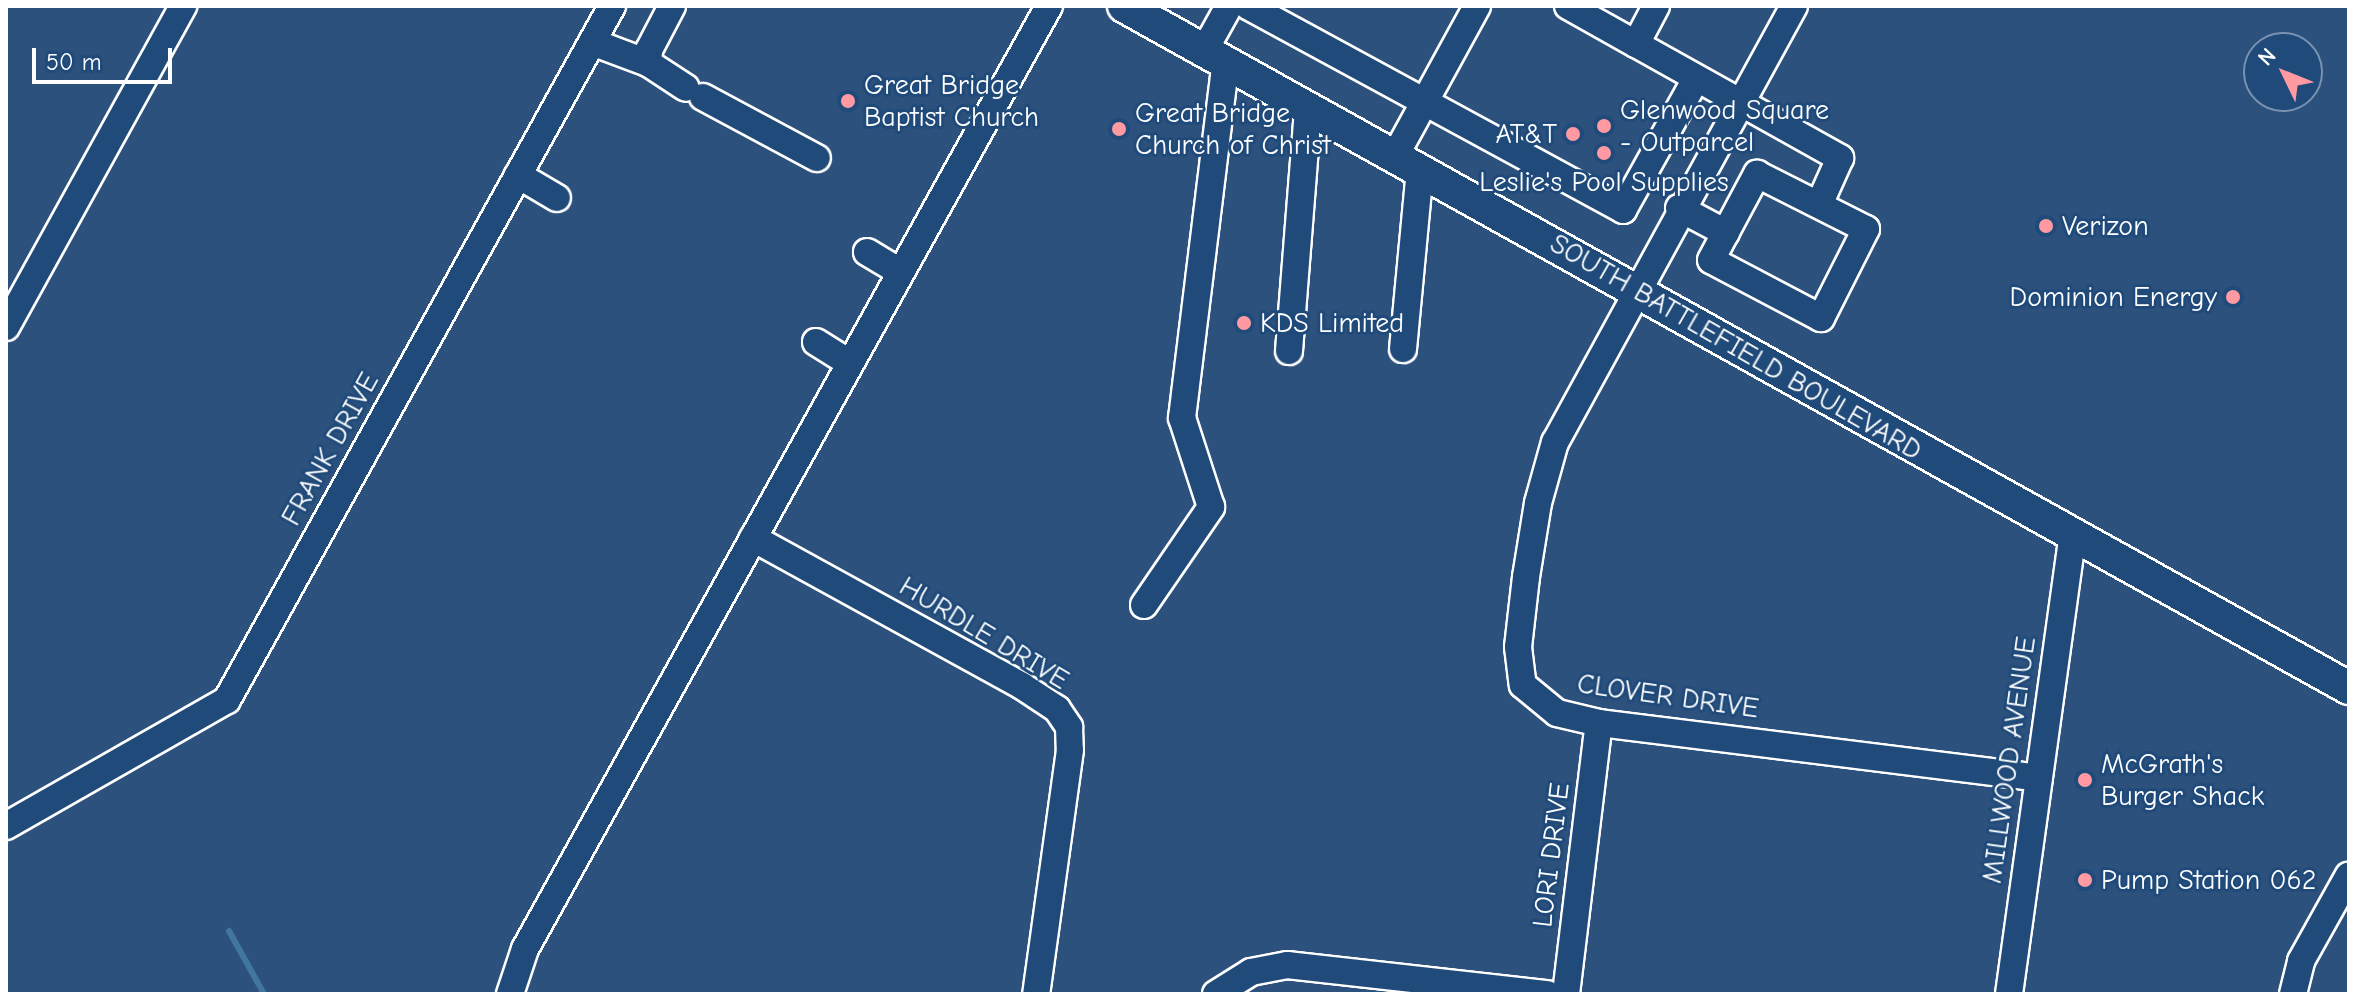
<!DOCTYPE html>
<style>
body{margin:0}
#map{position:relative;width:2355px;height:1000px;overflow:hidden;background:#2d517d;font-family:"Comic Neue",sans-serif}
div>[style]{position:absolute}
.stream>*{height:6px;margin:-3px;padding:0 3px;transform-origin:3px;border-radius:3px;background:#41769e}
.roads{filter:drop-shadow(2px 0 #fff) drop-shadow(-2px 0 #fff) drop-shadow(0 2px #fff) drop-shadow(0 -2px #fff)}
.minor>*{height:26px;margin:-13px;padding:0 13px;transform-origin:13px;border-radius:13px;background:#1f4a7a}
.major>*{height:32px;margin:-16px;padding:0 16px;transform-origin:16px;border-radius:16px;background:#1f4a7a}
.dots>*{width:22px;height:22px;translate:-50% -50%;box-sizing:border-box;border:4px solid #1f4a7a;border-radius:50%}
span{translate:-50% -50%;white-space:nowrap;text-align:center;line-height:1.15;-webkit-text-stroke:6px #1f4a7a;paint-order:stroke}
.poi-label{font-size:28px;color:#fff}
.left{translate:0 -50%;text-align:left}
.right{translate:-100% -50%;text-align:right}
.street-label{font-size:28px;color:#fff}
.frame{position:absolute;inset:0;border:8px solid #fff;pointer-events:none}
.north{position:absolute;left:2243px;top:32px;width:80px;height:80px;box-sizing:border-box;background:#1f4a7a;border:2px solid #7992af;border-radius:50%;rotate:313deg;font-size:22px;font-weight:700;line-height:32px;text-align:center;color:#fff}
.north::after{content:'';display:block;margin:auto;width:28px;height:36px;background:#ff9aa2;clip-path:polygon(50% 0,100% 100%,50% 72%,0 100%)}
.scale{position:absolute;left:32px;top:48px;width:140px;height:36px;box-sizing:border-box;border:4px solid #fff;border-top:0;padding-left:10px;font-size:24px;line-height:28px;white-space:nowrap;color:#fff;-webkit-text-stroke:6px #1f4a7a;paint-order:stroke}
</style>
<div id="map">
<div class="stream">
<div style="left:229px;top:931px;width:72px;rotate:60.9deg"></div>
</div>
<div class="roads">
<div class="minor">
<div style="left:672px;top:6px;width:50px;rotate:117.6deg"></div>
<div style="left:649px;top:50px;width:13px;rotate:94deg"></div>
<div style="left:648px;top:63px;width:45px;rotate:33.3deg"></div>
<div style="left:1248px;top:6px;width:427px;rotate:28.5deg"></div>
<div style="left:1623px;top:210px;width:150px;rotate:-60.9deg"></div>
<div style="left:1568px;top:6px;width:78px;rotate:29.2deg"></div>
<div style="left:1636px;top:44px;width:43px;rotate:-62.2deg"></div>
<div style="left:1794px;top:6px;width:497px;rotate:118.7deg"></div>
<div style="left:1555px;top:442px;width:63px;rotate:105.6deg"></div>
<div style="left:1538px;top:503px;width:75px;rotate:99.2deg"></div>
<div style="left:1526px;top:577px;width:70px;rotate:96.5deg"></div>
<div style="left:1518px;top:647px;width:38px;rotate:83deg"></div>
<div style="left:1523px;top:685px;width:44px;rotate:39.5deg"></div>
<div style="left:1557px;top:713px;width:43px;rotate:13.4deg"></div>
<div style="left:1599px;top:723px;width:443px;rotate:7.1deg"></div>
<div style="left:592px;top:42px;width:60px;rotate:20.6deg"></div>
<div style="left:1636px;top:44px;width:234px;rotate:29.2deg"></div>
<div style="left:1840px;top:158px;width:51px;rotate:114.1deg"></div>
<div style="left:1204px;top:51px;width:51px;rotate:-60.9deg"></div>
<div style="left:703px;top:97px;width:129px;rotate:28.2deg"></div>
<div style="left:1395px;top:156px;width:171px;rotate:-61.3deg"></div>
<div style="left:1757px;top:174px;width:122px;rotate:26.8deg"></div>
<div style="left:1866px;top:229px;width:100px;rotate:116.8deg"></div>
<div style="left:1821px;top:318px;width:124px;rotate:-152.2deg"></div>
<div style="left:1711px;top:260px;width:98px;rotate:-61.9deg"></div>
<div style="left:518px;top:175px;width:45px;rotate:30.5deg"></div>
<div style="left:1679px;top:208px;width:53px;rotate:28deg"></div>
<div style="left:867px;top:252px;width:39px;rotate:31deg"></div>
<div style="left:6px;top:327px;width:367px;rotate:-61.1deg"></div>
<div style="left:816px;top:342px;width:40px;rotate:32deg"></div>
<div style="left:1403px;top:349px;width:180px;rotate:-84.6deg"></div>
<div style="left:1289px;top:351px;width:244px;rotate:-85.5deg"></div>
<div style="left:753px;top:538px;width:307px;rotate:28.8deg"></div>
<div style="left:1022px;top:686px;width:42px;rotate:33.3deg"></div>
<div style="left:1057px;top:709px;width:22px;rotate:56deg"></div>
<div style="left:1069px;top:727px;width:23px;rotate:88deg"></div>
<div style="left:1070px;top:750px;width:246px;rotate:97.9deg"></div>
<div style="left:1144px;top:605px;width:119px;rotate:-55.6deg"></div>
<div style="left:1211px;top:507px;width:94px;rotate:-108deg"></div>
<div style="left:1182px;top:418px;width:359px;rotate:-83deg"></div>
<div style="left:6px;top:826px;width:254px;rotate:-29.7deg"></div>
<div style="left:227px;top:700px;width:794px;rotate:-60.98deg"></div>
<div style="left:510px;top:994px;width:47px;rotate:-71.6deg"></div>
<div style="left:525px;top:949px;width:1079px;rotate:-60.94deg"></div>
<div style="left:1216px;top:994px;width:41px;rotate:-32.2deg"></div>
<div style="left:1251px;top:972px;width:37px;rotate:-11deg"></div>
<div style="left:1287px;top:965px;width:262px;rotate:6.4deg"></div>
<div style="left:1566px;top:994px;width:273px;rotate:-83.1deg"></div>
<div style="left:2009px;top:994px;width:463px;rotate:-82.1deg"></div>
<div style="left:2293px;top:994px;width:34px;rotate:-76deg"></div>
<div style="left:2301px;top:961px;width:98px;rotate:-60.8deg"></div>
</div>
<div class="major">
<div style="left:1124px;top:6px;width:1402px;rotate:29.11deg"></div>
</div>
</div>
<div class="dots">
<div style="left:848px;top:101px;background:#ff9aa2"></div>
<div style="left:1604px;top:126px;background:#ff9aa2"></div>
<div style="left:1119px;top:129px;background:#ff9aa2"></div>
<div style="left:1573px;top:134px;background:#ff9aa2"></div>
<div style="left:1604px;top:153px;background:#ff9aa2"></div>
<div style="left:2046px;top:226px;background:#ff9aa2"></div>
<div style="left:2233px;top:297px;background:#ff9aa2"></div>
<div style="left:1244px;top:323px;background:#ff9aa2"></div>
<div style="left:2085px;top:780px;background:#ff9aa2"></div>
<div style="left:2085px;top:880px;background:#ff9aa2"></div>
</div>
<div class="poi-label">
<span class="left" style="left:864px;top:101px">Great Bridge<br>Baptist Church</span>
<span class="left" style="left:1620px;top:126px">Glenwood Square<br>- Outparcel</span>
<span class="left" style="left:1135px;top:129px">Great Bridge<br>Church of Christ</span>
<span class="right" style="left:1557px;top:134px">AT&amp;T</span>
<span style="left:1604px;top:182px">Leslie's Pool Supplies</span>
<span class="left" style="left:2062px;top:226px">Verizon</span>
<span class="right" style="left:2217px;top:297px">Dominion Energy</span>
<span class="left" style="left:1260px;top:323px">KDS Limited</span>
<span class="left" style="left:2101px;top:780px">McGrath's<br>Burger Shack</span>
<span class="left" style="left:2101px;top:880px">Pump Station 062</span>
</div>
<div class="street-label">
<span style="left:1736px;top:347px;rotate:30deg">SOUTH BATTLEFIELD BOULEVARD</span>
<span style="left:330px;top:449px;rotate:-61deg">FRANK DRIVE</span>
<span style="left:984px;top:633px;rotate:31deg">HURDLE DRIVE</span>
<span style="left:1668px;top:696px;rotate:8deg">CLOVER DRIVE</span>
<span style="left:2009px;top:760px;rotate:-82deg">MILLWOOD AVENUE</span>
<span style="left:1551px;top:855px;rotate:-83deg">LORI DRIVE</span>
</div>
<div class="frame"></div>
<div class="north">N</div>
<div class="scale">50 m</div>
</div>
